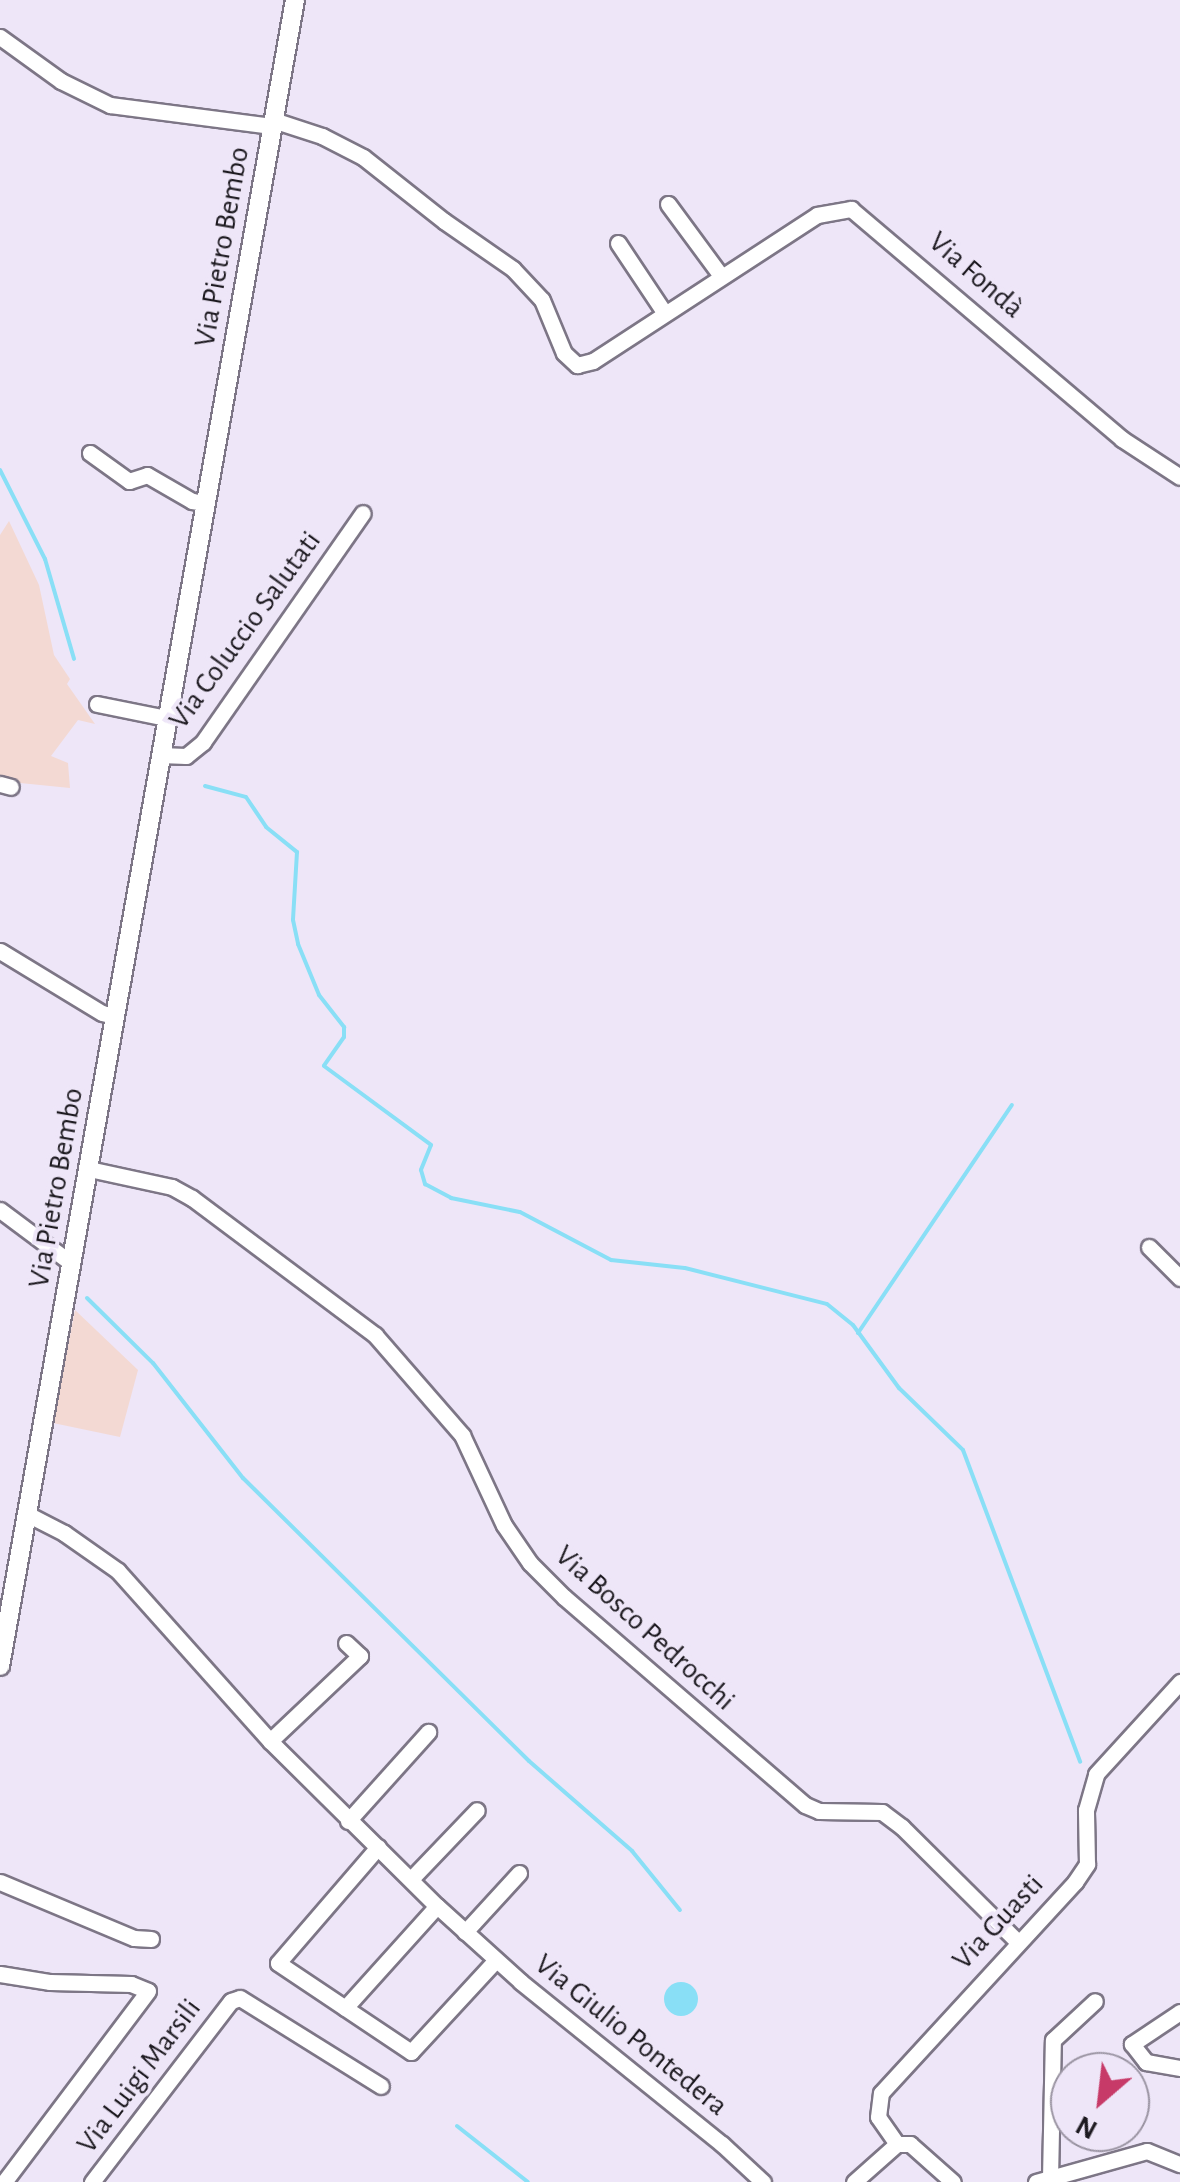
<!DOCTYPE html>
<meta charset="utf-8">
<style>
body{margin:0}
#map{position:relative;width:1180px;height:2182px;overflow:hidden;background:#eee6f8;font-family:"Alegreya Sans",sans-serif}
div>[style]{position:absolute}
.commercial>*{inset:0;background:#f3d9d3}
.water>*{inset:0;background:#89dff6}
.round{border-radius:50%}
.stream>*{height:4px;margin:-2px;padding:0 2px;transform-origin:2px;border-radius:2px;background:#89dff6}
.roads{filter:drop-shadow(2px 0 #7d7686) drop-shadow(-2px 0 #7d7686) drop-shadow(0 2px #7d7686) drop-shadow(0 -2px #7d7686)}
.minor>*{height:15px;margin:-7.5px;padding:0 7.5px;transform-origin:7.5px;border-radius:7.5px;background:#fff}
.major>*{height:18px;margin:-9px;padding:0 9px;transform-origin:9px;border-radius:9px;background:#fff}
span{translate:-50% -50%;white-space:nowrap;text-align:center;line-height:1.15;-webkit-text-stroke:8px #eee6f8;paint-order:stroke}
.street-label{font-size:30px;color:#1d1a20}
.north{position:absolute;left:1050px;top:2052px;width:100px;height:100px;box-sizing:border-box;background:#eee6f8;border:2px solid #9a94a2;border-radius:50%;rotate:208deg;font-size:28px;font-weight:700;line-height:40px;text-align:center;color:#1d1a20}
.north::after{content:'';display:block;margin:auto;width:35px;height:45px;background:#c73a68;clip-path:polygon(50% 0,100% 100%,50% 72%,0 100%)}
</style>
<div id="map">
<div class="commercial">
<div style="clip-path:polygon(9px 521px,39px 585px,54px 655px,70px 679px,67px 684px,95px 724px,78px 720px,51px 756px,68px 763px,70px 788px,0 781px,0 535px)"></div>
<div style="clip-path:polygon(75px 1310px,138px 1370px,120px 1437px,53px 1423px)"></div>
</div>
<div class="water">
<div class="round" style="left:664px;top:1982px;width:34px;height:34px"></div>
</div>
<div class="stream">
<div style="left:0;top:470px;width:100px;rotate:63.2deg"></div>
<div style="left:45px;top:559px;width:104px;rotate:73.8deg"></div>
<div style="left:205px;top:786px;width:42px;rotate:15deg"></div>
<div style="left:246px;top:797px;width:36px;rotate:56deg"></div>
<div style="left:266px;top:827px;width:40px;rotate:39deg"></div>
<div style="left:297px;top:852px;width:68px;rotate:93.4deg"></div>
<div style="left:293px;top:920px;width:25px;rotate:78deg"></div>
<div style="left:298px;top:944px;width:55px;rotate:67.6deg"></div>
<div style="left:319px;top:995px;width:41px;rotate:52deg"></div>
<div style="left:344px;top:1027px;width:10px;rotate:90deg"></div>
<div style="left:344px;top:1037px;width:35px;rotate:125deg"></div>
<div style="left:324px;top:1066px;width:133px;rotate:36.4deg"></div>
<div style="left:431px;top:1145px;width:27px;rotate:112deg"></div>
<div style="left:421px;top:1170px;width:15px;rotate:74deg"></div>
<div style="left:425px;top:1184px;width:30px;rotate:28deg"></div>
<div style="left:451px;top:1198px;width:70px;rotate:11.5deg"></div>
<div style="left:520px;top:1212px;width:103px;rotate:27.8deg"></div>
<div style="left:611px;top:1260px;width:74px;rotate:6.2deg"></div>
<div style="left:685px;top:1268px;width:146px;rotate:14.2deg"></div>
<div style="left:827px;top:1304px;width:33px;rotate:39deg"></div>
<div style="left:853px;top:1325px;width:78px;rotate:53.9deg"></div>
<div style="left:899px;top:1388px;width:89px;rotate:44.1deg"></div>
<div style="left:963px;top:1450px;width:333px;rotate:69.4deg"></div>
<div style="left:87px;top:1298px;width:93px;rotate:44.6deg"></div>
<div style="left:153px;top:1363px;width:146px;rotate:52deg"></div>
<div style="left:243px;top:1478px;width:402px;rotate:44.7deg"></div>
<div style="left:529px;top:1761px;width:137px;rotate:41.1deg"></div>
<div style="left:632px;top:1851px;width:76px;rotate:50.9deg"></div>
<div style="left:858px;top:1333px;width:275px;rotate:-56deg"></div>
<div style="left:457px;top:2126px;width:90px;rotate:38.3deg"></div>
</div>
<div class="roads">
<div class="minor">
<div style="left:0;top:37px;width:75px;rotate:35.8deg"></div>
<div style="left:61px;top:81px;width:55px;rotate:26.1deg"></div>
<div style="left:110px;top:105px;width:163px;rotate:7.4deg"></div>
<div style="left:273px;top:120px;width:52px;rotate:18.1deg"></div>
<div style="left:322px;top:136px;width:46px;rotate:27.1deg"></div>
<div style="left:363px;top:157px;width:103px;rotate:38.3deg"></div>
<div style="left:444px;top:221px;width:84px;rotate:34.8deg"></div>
<div style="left:513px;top:269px;width:42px;rotate:46.9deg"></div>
<div style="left:542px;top:300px;width:57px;rotate:67.5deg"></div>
<div style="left:564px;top:353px;width:18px;rotate:43deg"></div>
<div style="left:577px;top:365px;width:16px;rotate:-14deg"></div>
<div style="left:593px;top:361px;width:267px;rotate:-33.1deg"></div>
<div style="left:817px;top:215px;width:35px;rotate:-10deg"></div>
<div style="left:851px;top:209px;width:355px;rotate:40.3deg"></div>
<div style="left:1122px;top:439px;width:69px;rotate:33.2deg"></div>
<div style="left:668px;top:204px;width:89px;rotate:53.6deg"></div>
<div style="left:618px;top:243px;width:83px;rotate:56.3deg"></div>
<div style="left:90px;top:453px;width:48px;rotate:35.7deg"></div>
<div style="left:129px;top:481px;width:19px;rotate:-18deg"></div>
<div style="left:147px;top:475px;width:52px;rotate:30deg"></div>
<div style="left:192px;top:501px;width:12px;rotate:9deg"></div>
<div style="left:97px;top:704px;width:70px;rotate:11.5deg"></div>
<div style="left:160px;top:755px;width:26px;rotate:2deg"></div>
<div style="left:186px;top:756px;width:22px;rotate:-39deg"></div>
<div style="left:203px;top:742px;width:279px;rotate:-55.1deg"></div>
<div style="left:0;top:784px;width:11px;rotate:15deg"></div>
<div style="left:0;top:951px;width:119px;rotate:31.3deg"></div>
<div style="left:102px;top:1013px;width:12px;rotate:14deg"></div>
<div style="left:89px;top:1169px;width:85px;rotate:12.2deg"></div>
<div style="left:172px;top:1187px;width:23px;rotate:29deg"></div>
<div style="left:192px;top:1198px;width:229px;rotate:36.8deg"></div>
<div style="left:375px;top:1335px;width:133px;rotate:49deg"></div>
<div style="left:462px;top:1435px;width:99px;rotate:65deg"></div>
<div style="left:504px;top:1525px;width:46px;rotate:55.6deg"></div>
<div style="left:530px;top:1563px;width:48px;rotate:45deg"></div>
<div style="left:564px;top:1597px;width:318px;rotate:40.8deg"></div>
<div style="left:805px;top:1805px;width:15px;rotate:23deg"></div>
<div style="left:819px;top:1811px;width:63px;rotate:0.9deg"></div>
<div style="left:882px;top:1812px;width:25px;rotate:37deg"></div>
<div style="left:902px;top:1827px;width:163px;rotate:44.8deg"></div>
<div style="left:0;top:1210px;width:89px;rotate:36.7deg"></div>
<div style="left:1149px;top:1247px;width:44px;rotate:45deg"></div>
<div style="left:27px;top:1514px;width:42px;rotate:27.2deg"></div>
<div style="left:64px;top:1533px;width:66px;rotate:35.1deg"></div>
<div style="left:118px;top:1571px;width:228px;rotate:48.2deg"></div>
<div style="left:270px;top:1741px;width:235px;rotate:44.7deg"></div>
<div style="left:437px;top:1906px;width:113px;rotate:42.1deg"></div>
<div style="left:521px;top:1982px;width:258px;rotate:38.9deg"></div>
<div style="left:722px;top:2144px;width:56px;rotate:42.8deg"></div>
<div style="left:270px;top:1741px;width:124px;rotate:-43.4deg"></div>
<div style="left:360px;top:1656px;width:19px;rotate:-137deg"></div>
<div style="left:348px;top:1821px;width:120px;rotate:-48deg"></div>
<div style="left:378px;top:1847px;width:153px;rotate:130.8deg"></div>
<div style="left:278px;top:1963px;width:160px;rotate:33.8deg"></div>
<div style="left:411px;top:2052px;width:125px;rotate:-47.3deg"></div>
<div style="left:411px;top:1879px;width:95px;rotate:-46.3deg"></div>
<div style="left:0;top:1882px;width:145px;rotate:22.7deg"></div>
<div style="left:134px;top:1938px;width:17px;rotate:3deg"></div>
<div style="left:465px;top:1932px;width:80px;rotate:-47.5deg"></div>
<div style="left:0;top:1974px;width:51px;rotate:9.1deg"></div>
<div style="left:50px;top:1982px;width:81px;rotate:1.4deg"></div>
<div style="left:131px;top:1984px;width:18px;rotate:22deg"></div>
<div style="left:148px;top:1991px;width:239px;rotate:127deg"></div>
<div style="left:345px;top:2008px;width:137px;rotate:-48deg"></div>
<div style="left:1180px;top:2012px;width:58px;rotate:146.3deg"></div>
<div style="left:1132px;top:2044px;width:23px;rotate:52deg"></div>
<div style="left:1146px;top:2062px;width:35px;rotate:10deg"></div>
<div style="left:897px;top:2144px;width:33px;rotate:-125deg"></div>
<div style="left:878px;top:2117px;width:24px;rotate:-83deg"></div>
<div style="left:881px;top:2093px;width:287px;rotate:-47.4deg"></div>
<div style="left:1075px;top:1882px;width:22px;rotate:-56deg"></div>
<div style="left:1087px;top:1864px;width:54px;rotate:-91.1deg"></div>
<div style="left:1086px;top:1810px;width:37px;rotate:-74deg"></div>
<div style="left:1096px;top:1774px;width:125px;rotate:-47.6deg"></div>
<div style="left:897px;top:2144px;width:13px"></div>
<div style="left:910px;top:2144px;width:57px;rotate:41.5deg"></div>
<div style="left:1050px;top:2178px;width:138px;rotate:-88.8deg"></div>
<div style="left:1053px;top:2040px;width:57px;rotate:-42.9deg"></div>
<div style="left:92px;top:2182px;width:228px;rotate:-52.5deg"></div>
<div style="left:231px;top:2001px;width:9px;rotate:-18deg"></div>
<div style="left:240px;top:1998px;width:166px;rotate:32deg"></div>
<div style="left:854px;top:2182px;width:57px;rotate:-41.5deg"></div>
<div style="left:1036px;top:2182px;width:115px;rotate:-15.6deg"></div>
<div style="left:1147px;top:2151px;width:35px;rotate:22deg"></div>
</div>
<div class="major">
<div style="left:0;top:1666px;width:1692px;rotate:-79.96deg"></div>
</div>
</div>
<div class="street-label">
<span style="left:222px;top:247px;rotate:-80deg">Via Pietro Bembo</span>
<span style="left:976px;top:275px;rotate:41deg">Via Fondà</span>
<span style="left:245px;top:630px;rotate:-54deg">Via Coluccio Salutati</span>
<span style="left:56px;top:1188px;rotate:-80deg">Via Pietro Bembo</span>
<span style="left:645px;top:1628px;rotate:42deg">Via Bosco Pedrocchi</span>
<span style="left:998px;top:1922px;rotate:-47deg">Via Guasti</span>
<span style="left:631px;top:2035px;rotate:39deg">Via Giulio Pontedera</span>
<span style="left:139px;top:2076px;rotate:-53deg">Via Luigi Marsili</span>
</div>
<div class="north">N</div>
</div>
